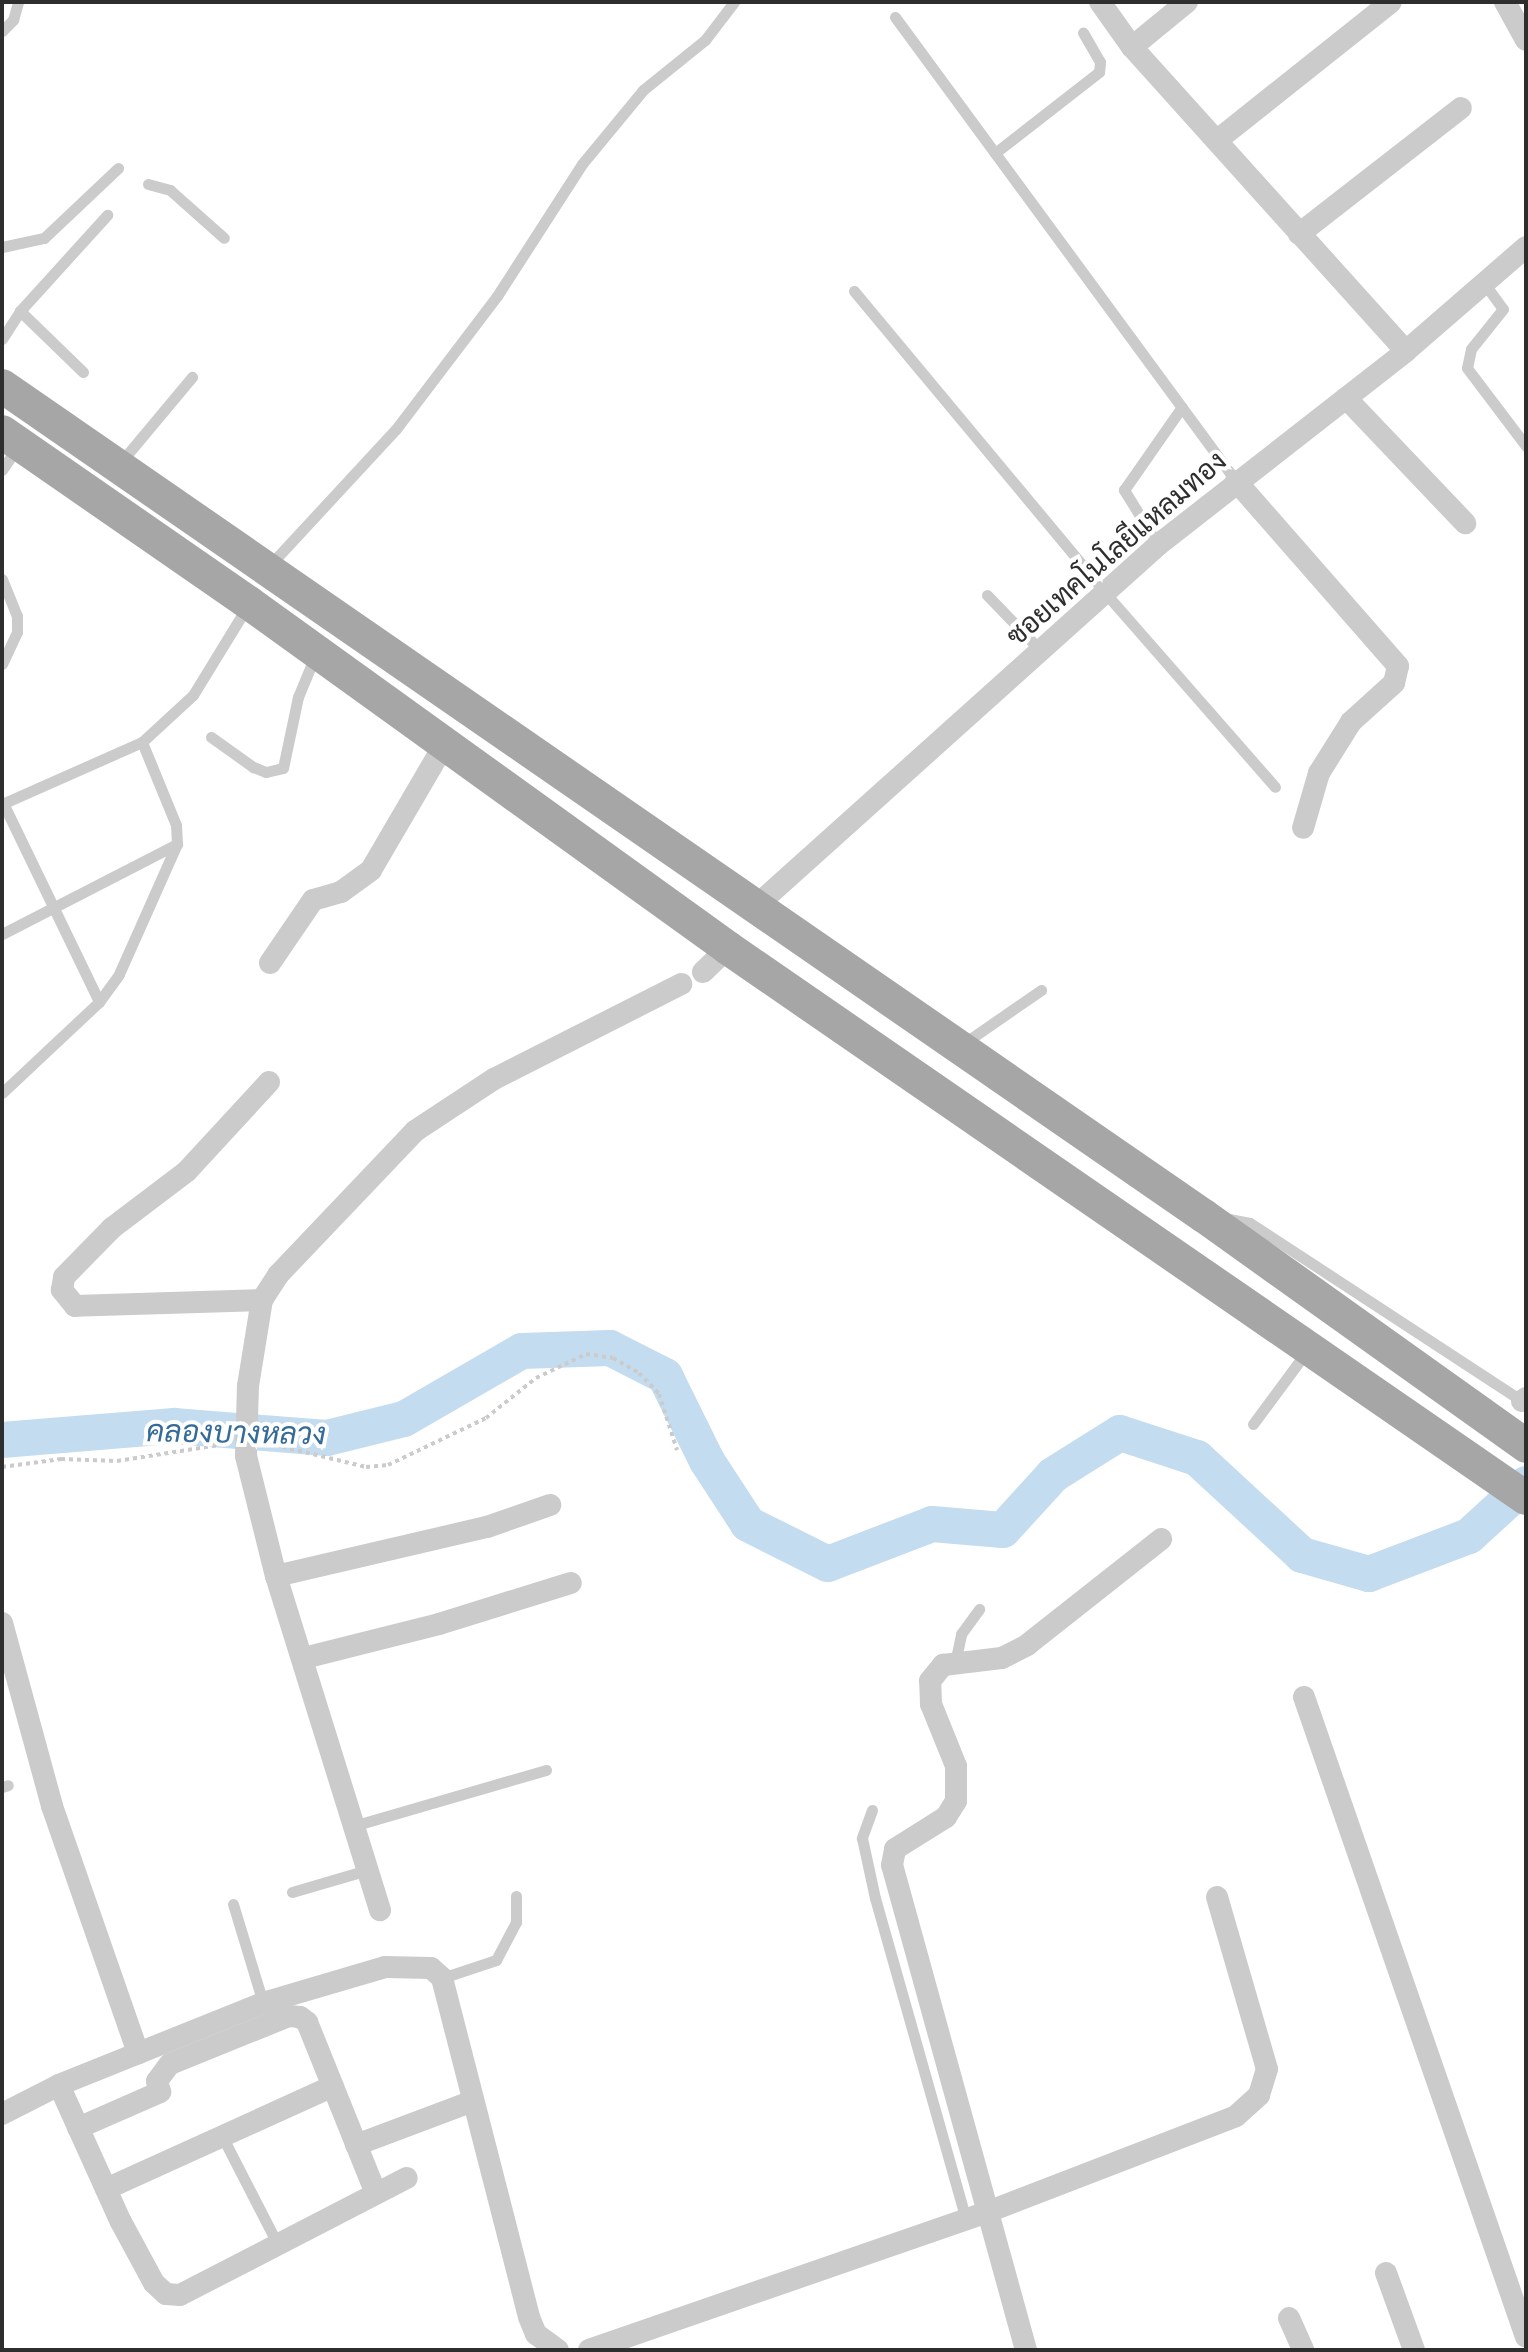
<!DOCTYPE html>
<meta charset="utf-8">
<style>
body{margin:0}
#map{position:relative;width:1528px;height:2352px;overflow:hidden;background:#fff;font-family:"PT Sans",Sarabun,sans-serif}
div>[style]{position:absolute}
.river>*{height:36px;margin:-18px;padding:0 18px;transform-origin:18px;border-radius:18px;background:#c4dcef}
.path>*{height:4px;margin-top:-2px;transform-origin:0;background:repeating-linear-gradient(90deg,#cbcbcb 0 4px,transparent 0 8px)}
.lane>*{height:11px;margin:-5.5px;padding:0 5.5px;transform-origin:5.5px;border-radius:5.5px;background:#cbcbcb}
.street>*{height:22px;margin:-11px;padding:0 11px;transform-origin:11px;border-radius:11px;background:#cbcbcb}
.primary>*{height:34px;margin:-17px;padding:0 17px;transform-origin:17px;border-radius:17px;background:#a6a6a6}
.street-bridge>*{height:22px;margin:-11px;padding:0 11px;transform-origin:11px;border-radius:11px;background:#cbcbcb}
span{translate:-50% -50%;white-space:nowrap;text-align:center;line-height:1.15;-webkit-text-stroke:8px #fff;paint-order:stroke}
.street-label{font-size:28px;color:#2e2e2e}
.water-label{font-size:30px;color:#346b98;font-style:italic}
.frame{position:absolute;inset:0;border:4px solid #2e2e2e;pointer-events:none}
</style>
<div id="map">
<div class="river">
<div style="left:2px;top:1440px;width:173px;rotate:-4.7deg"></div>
<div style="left:174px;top:1426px;width:153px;rotate:4.5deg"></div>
<div style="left:327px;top:1438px;width:79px;rotate:-13.9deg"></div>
<div style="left:404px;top:1419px;width:136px;rotate:-30deg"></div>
<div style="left:522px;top:1351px;width:88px;rotate:-2deg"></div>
<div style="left:610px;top:1348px;width:62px;rotate:27deg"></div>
<div style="left:665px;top:1376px;width:95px;rotate:63.7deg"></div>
<div style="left:707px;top:1461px;width:75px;rotate:56.9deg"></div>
<div style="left:748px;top:1524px;width:89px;rotate:26.6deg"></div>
<div style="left:828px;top:1564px;width:111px;rotate:-21deg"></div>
<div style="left:932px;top:1524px;width:71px;rotate:4.8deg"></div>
<div style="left:1003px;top:1530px;width:74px;rotate:-47.7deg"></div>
<div style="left:1053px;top:1475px;width:79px;rotate:-32.1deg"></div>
<div style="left:1120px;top:1433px;width:81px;rotate:18deg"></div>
<div style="left:1197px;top:1458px;width:143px;rotate:42.7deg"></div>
<div style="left:1302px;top:1555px;width:70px;rotate:15.8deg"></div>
<div style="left:1369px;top:1574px;width:107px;rotate:-20.8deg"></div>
<div style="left:1469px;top:1536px;width:77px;rotate:-42.4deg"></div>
</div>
<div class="path">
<div style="left:267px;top:1443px;width:102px;rotate:13.6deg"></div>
<div style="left:366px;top:1467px;width:22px;rotate:-5deg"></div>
<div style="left:388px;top:1465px;width:109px;rotate:-25.6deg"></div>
<div style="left:486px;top:1418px;width:64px;rotate:-38.7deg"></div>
<div style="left:536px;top:1378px;width:55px;rotate:-25.6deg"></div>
<div style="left:586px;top:1354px;width:27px;rotate:8deg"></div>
<div style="left:613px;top:1358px;width:30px;rotate:30deg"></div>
<div style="left:639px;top:1373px;width:29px;rotate:46deg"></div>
<div style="left:659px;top:1394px;width:59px;rotate:72.2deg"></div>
<div style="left:2px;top:1467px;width:60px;rotate:-7.7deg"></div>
<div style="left:61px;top:1459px;width:56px;rotate:2deg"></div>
<div style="left:117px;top:1461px;width:110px;rotate:-8.9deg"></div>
</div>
<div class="lane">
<div style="left:895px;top:17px;width:576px;rotate:53.69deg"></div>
<div style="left:2px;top:31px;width:16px;rotate:-45deg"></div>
<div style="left:13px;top:20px;width:19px;rotate:-74deg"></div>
<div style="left:995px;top:153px;width:132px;rotate:-37.9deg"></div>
<div style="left:1099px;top:72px;width:10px;rotate:-84deg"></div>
<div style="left:1100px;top:62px;width:34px;rotate:-120deg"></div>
<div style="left:148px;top:184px;width:23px;rotate:15deg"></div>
<div style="left:170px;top:190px;width:72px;rotate:41.6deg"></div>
<div style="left:2px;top:247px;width:43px;rotate:-12.1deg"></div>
<div style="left:44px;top:238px;width:102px;rotate:-43.4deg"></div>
<div style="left:1484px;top:283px;width:32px;rotate:54deg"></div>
<div style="left:1503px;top:309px;width:51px;rotate:128.7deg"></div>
<div style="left:1471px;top:349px;width:19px;rotate:102deg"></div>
<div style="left:1467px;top:368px;width:98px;rotate:52.9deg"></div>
<div style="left:854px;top:291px;width:396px;rotate:50.2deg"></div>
<div style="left:1107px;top:595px;width:255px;rotate:48.8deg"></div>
<div style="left:2px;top:339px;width:33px;rotate:-57deg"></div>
<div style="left:83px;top:372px;width:88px;rotate:-135.9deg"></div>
<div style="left:20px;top:311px;width:130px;rotate:-47.8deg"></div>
<div style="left:121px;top:462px;width:111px;rotate:-50.1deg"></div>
<div style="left:2px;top:470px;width:27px;rotate:-56deg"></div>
<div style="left:1158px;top:545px;width:65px;rotate:-121.7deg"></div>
<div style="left:1124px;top:490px;width:101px;rotate:-55.1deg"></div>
<div style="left:270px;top:565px;width:185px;rotate:-47.2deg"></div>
<div style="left:396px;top:429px;width:167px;rotate:-52.8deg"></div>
<div style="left:497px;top:296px;width:157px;rotate:-57.2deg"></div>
<div style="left:582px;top:164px;width:96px;rotate:-50.5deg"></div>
<div style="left:643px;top:90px;width:80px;rotate:-38.9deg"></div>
<div style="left:705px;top:40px;width:48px;rotate:-52.7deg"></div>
<div style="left:2px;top:579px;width:40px;rotate:68deg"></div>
<div style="left:17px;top:616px;width:16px;rotate:90deg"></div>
<div style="left:17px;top:632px;width:35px;rotate:115deg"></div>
<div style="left:987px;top:595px;width:79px;rotate:46deg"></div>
<div style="left:211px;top:737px;width:52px;rotate:35.5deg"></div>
<div style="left:253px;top:767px;width:14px;rotate:21deg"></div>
<div style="left:266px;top:772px;width:17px;rotate:-13deg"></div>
<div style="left:283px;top:768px;width:73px;rotate:-78.1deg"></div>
<div style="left:298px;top:697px;width:44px;rotate:-67.5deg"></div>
<div style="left:3px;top:803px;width:221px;rotate:64.2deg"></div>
<div style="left:2px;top:804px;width:153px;rotate:-23.9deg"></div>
<div style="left:142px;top:742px;width:69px;rotate:-42.7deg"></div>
<div style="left:193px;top:695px;width:103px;rotate:-58.5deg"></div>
<div style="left:2px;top:934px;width:197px;rotate:-27.2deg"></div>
<div style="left:177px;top:844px;width:19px;rotate:-93deg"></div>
<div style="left:176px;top:825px;width:90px;rotate:-112.3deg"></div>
<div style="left:963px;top:1044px;width:95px;rotate:-34.7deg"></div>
<div style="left:2px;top:1093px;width:133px;rotate:-43.2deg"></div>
<div style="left:99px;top:1002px;width:34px;rotate:-54deg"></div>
<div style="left:119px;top:974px;width:142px;rotate:-66deg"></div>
<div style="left:1229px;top:1219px;width:21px;rotate:11deg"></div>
<div style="left:1250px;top:1223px;width:325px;rotate:33.2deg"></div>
<div style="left:1253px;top:1424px;width:91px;rotate:-53.5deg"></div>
<div style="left:955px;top:1663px;width:30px;rotate:-78deg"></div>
<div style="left:961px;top:1634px;width:31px;rotate:-54deg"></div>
<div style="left:2px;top:1787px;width:6px;rotate:-18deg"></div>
<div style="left:872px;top:1810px;width:30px;rotate:110deg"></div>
<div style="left:862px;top:1838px;width:61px;rotate:77.8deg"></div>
<div style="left:875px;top:1898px;width:334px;rotate:74.2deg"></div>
<div style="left:353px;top:1826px;width:201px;rotate:-16.2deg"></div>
<div style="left:292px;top:1892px;width:78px;rotate:-16.3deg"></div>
<div style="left:233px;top:1904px;width:103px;rotate:73.1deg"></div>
<div style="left:442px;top:1978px;width:57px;rotate:-18.4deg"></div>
<div style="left:496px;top:1960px;width:43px;rotate:-62.2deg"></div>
<div style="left:516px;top:1922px;width:26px;rotate:-90deg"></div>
<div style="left:222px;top:2136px;width:123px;rotate:62.8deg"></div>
</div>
<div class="street">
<div style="left:1100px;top:2px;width:55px;rotate:54.6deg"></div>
<div style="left:1132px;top:47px;width:409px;rotate:48deg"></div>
<div style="left:1505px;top:2px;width:43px;rotate:61.1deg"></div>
<div style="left:1132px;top:47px;width:71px;rotate:-39.3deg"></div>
<div style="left:1220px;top:138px;width:218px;rotate:-38.5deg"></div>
<div style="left:1299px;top:234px;width:205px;rotate:-37.9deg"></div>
<div style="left:1346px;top:398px;width:173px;rotate:46.4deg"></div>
<div style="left:1236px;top:481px;width:246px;rotate:48.8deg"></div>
<div style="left:1398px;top:666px;width:17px;rotate:103deg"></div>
<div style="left:1394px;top:683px;width:58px;rotate:137.8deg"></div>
<div style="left:1351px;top:722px;width:60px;rotate:122.1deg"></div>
<div style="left:1319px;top:773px;width:57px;rotate:106.2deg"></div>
<div style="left:756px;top:906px;width:540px;rotate:-41.92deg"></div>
<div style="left:1158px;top:545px;width:315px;rotate:-38deg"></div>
<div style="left:1406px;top:351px;width:159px;rotate:-40.9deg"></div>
<div style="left:270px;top:963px;width:76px;rotate:-55.7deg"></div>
<div style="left:313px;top:900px;width:29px;rotate:-16deg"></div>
<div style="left:341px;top:892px;width:37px;rotate:-36deg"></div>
<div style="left:371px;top:870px;width:145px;rotate:-59.7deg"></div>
<div style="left:703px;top:972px;width:35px;rotate:-44deg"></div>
<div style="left:262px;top:1300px;width:187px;rotate:178.2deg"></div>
<div style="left:75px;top:1306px;width:21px;rotate:-129deg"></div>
<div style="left:62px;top:1290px;width:13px;rotate:-81deg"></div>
<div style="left:64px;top:1277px;width:69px;rotate:-45.6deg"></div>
<div style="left:112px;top:1228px;width:94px;rotate:-37.2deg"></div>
<div style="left:187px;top:1171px;width:121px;rotate:-47.3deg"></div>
<div style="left:248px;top:1386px;width:87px;rotate:-80.8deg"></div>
<div style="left:262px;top:1300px;width:30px;rotate:-57deg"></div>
<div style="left:278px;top:1275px;width:199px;rotate:-46.4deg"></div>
<div style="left:415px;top:1131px;width:95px;rotate:-33.4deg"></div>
<div style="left:494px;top:1079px;width:210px;rotate:-26.9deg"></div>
<div style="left:1522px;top:1401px;width:5px;rotate:-37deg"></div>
<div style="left:246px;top:1456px;width:124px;rotate:76deg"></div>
<div style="left:276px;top:1576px;width:350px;rotate:72.7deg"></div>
<div style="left:276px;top:1576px;width:217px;rotate:-13.1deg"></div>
<div style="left:487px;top:1527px;width:67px;rotate:-19.2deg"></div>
<div style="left:2px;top:1623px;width:190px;rotate:74.7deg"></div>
<div style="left:52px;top:1806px;width:262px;rotate:70.8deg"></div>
<div style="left:304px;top:1658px;width:139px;rotate:-14.1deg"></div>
<div style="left:439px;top:1624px;width:138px;rotate:-17.3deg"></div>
<div style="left:1304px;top:1697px;width:677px;rotate:70.87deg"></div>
<div style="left:59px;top:2085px;width:150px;rotate:65.7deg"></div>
<div style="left:121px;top:2222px;width:69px;rotate:61.6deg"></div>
<div style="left:154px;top:2283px;width:16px;rotate:43deg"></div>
<div style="left:166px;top:2294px;width:14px;rotate:4deg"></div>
<div style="left:180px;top:2295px;width:255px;rotate:-27.3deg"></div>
<div style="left:2px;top:2114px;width:64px;rotate:-27deg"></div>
<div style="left:59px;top:2085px;width:220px;rotate:-21.9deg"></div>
<div style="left:263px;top:2003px;width:127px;rotate:-16.4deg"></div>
<div style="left:385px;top:1967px;width:46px;rotate:1.2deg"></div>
<div style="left:431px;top:1968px;width:15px;rotate:42deg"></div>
<div style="left:442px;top:1978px;width:350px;rotate:75.6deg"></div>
<div style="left:529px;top:2317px;width:18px;rotate:68deg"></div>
<div style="left:536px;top:2334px;width:27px;rotate:36deg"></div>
<div style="left:78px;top:2128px;width:90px;rotate:-23.7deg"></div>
<div style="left:160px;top:2092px;width:11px;rotate:-105deg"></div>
<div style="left:157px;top:2081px;width:21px;rotate:-53deg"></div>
<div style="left:170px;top:2064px;width:128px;rotate:-22deg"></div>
<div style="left:289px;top:2016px;width:11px;rotate:5deg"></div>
<div style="left:300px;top:2017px;width:9px;rotate:36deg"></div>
<div style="left:307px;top:2022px;width:185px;rotate:68.1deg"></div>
<div style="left:356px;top:2145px;width:125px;rotate:-20.6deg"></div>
<div style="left:106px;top:2189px;width:249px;rotate:-24.4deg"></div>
<div style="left:1386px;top:2273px;width:82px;rotate:70deg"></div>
<div style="left:1289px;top:2318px;width:35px;rotate:66deg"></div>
<div style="left:589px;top:2350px;width:419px;rotate:-19.1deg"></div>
<div style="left:985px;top:2213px;width:269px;rotate:-21.1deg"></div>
<div style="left:1236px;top:2116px;width:31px;rotate:-42deg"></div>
<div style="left:1259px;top:2095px;width:27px;rotate:-73deg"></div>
<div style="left:1267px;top:2069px;width:179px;rotate:-106.2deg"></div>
<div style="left:1026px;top:2350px;width:503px;rotate:-105.44deg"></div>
<div style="left:892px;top:1865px;width:16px;rotate:-79deg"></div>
<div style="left:895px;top:1849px;width:60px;rotate:-32.1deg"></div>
<div style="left:946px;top:1817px;width:19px;rotate:-58deg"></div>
<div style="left:956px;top:1801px;width:35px;rotate:-90deg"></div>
<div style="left:956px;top:1766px;width:67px;rotate:-112deg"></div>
<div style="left:931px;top:1704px;width:23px;rotate:-92deg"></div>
<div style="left:930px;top:1681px;width:21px;rotate:-51deg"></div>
<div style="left:943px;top:1665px;width:59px;rotate:-6.8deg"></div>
<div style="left:1002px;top:1658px;width:28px;rotate:-27deg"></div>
<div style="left:1027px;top:1645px;width:171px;rotate:-38.3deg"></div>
</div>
<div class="primary">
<div style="left:2px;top:386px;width:1461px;rotate:34.63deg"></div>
<div style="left:1204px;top:1216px;width:396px;rotate:35.5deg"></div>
<div style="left:2px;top:432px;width:300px;rotate:34.7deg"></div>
<div style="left:249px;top:603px;width:590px;rotate:35.76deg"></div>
<div style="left:728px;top:948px;width:969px;rotate:34.58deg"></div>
</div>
<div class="street-bridge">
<div style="left:246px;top:1456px;width:70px;rotate:-88.4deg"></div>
</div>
<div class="street-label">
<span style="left:1116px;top:548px;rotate:-41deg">ซอยเทคโนโลยีแหลมทอง</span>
</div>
<div class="water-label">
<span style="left:236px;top:1432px;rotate:1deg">คลองบางหลวง</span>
</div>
<div class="frame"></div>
</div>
